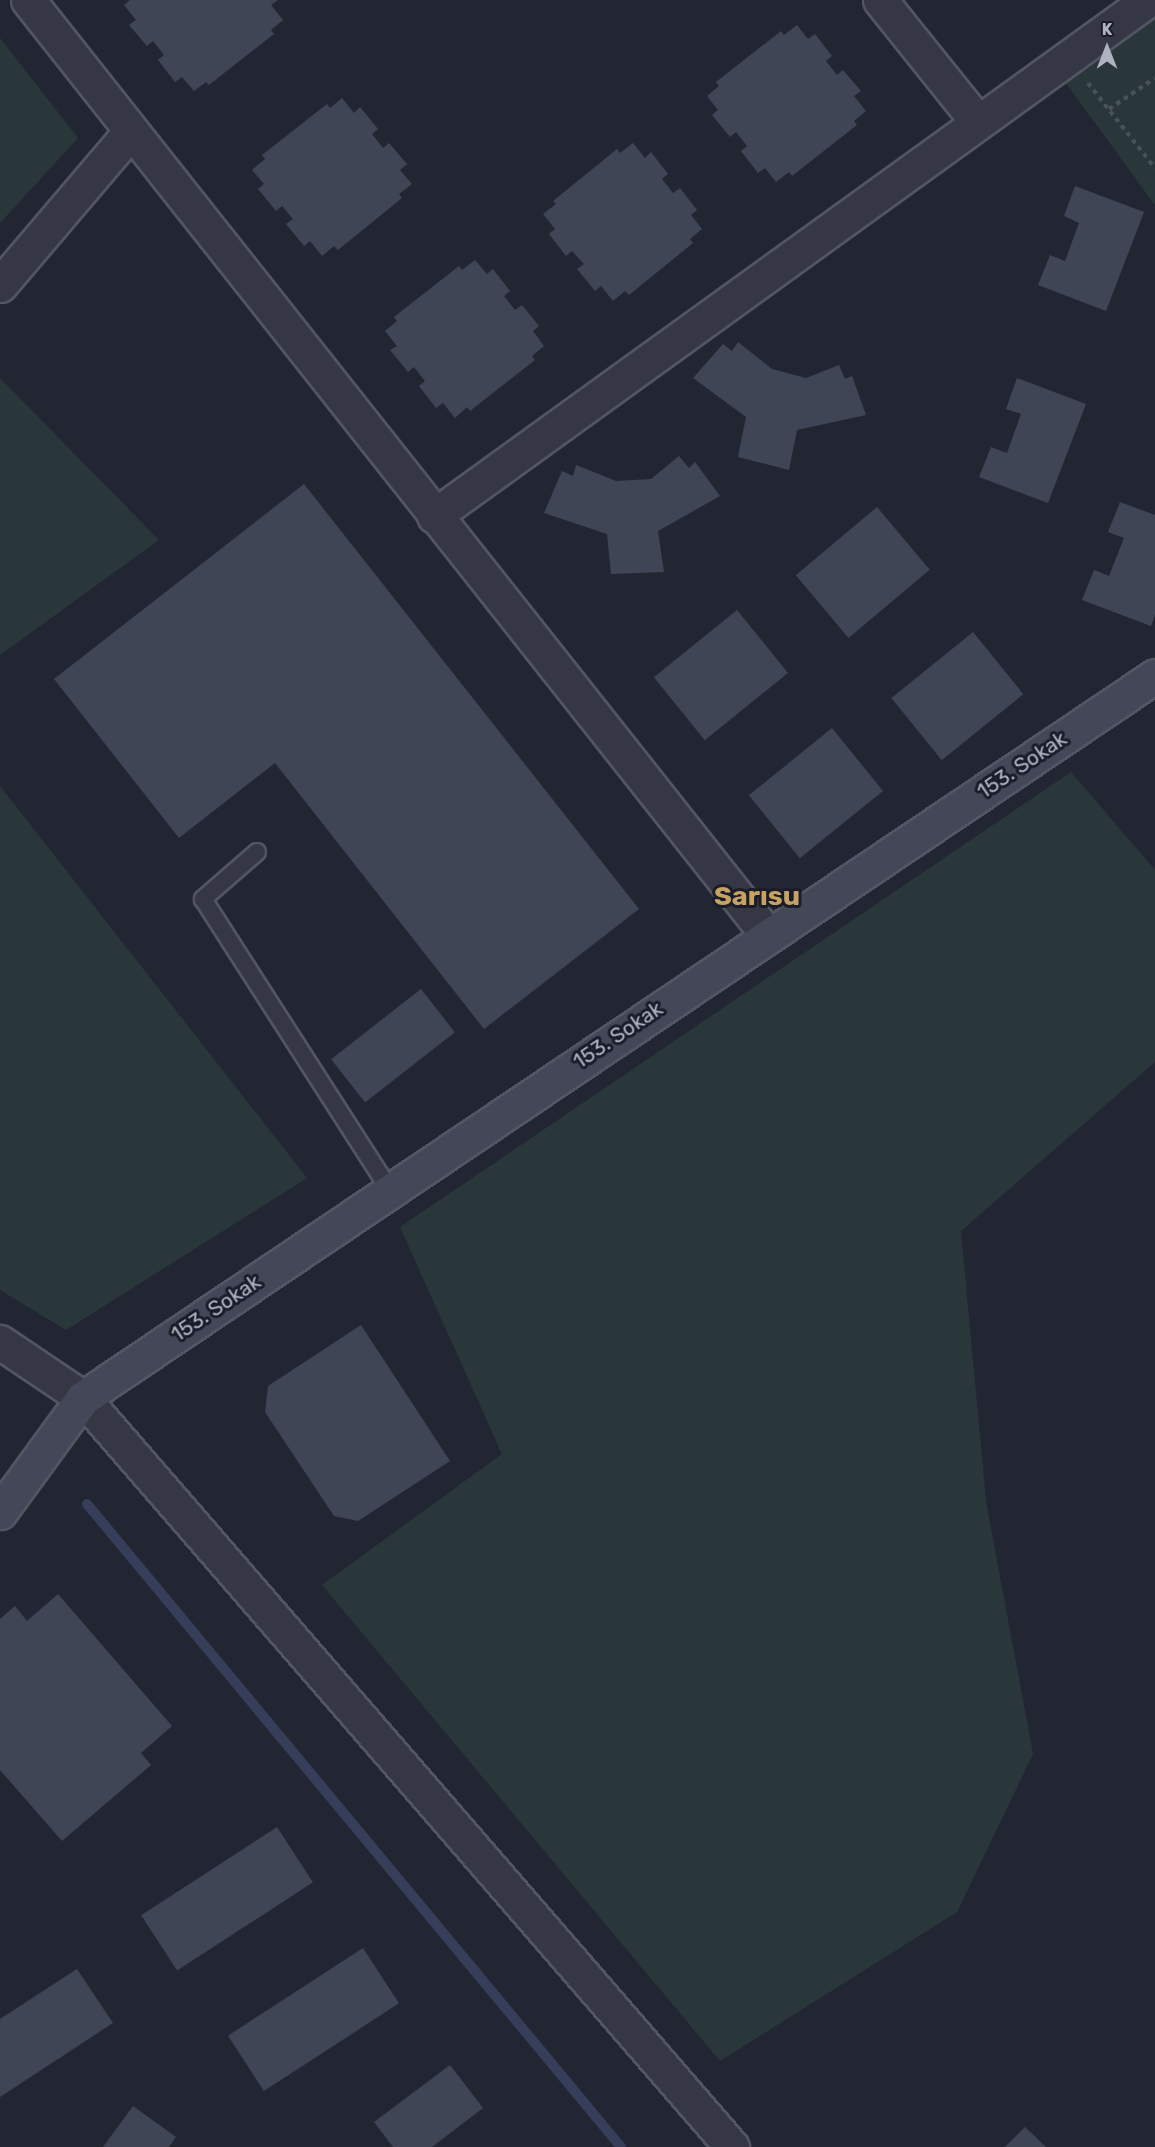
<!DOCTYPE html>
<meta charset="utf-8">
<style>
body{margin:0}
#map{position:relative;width:1155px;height:2147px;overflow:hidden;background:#222633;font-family:Rubik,sans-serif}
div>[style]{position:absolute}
.green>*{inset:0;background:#29373a}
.stream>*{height:10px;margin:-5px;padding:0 5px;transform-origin:5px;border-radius:5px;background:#373e59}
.building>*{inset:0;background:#404556;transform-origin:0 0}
.path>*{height:4px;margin-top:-2px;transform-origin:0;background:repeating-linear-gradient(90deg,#485359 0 4.5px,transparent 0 9px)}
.roads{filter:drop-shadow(2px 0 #525562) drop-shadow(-2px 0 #525562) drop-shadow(0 2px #525562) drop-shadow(0 -2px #525562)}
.lane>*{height:16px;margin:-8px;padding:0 8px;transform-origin:8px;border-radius:8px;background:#353844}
.street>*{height:33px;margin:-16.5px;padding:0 16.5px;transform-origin:16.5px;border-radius:16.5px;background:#353844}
.secondary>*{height:33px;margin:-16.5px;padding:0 16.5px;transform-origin:16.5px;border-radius:16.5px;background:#434757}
span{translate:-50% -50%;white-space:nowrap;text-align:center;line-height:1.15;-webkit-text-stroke:6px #1a1d29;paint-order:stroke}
.street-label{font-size:21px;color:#afb2c1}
.district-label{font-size:27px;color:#c6a365;font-weight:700}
.north{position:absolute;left:1077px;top:18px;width:60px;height:60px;-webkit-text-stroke:4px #1a1d29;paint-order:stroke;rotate:0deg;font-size:16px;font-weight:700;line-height:24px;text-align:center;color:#afb2c1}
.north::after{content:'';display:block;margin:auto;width:21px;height:27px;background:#afb2c1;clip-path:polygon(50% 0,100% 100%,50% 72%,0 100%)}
</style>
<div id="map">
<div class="green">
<div style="clip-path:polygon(1155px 12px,1155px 205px,1063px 79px)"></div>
<div style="clip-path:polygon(0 38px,78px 138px,0 223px)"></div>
<div style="clip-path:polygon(0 378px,159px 540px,0 655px)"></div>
<div style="clip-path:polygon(1071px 772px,1155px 870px,1155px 1062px,961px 1231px,986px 1501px,1033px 1754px,957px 1912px,720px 2061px,322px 1585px,502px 1454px,400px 1227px)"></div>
<div style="clip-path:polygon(0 786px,307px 1178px,66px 1330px,0 1290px)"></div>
</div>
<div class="stream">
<div style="left:87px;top:1504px;width:836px;rotate:50.29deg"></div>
</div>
<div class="building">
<div style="clip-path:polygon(130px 0,278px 0,271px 5px,283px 20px,271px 30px,274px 34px,209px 85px,206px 82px,194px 91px,182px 77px,175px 82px,158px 60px,164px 55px,153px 41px,147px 46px,129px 25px,136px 20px,124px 5px)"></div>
<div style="clip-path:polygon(797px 25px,808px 39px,815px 34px,832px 56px,826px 61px,837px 75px,843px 70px,861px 91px,854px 96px,866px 111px,854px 121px,857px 125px,792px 176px,789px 172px,776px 182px,765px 168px,758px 173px,741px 151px,747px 146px,736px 132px,730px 137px,712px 115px,718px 110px,707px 96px,719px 86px,716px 82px,781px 31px,784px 35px)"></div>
<div style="clip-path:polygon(342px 98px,354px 113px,360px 107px,378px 129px,372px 134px,383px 148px,389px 143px,407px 164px,400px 170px,412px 184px,399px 194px,402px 198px,338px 250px,334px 246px,322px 256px,310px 241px,304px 246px,286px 224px,293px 219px,282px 206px,276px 211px,258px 189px,264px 184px,252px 170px,265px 159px,262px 155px,327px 104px,330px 108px)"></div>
<div style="clip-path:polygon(633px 143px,645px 158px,651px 152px,668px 174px,662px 179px,673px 193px,680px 188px,697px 210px,691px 215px,702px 229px,690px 239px,693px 243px,629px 295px,625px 291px,613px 301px,601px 286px,595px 291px,577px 269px,584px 264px,572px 251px,566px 256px,549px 234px,555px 229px,543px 214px,556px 204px,553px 201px,617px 149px,620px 153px)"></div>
<div style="clip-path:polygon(1075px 186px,1144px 212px,1106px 311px,1038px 285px,1050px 255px,1065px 261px,1079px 223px,1064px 216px)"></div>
<div style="clip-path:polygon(475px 260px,487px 274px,493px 269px,510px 291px,504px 296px,515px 310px,522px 305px,539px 326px,533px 331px,544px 346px,532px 356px,535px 360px,470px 411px,467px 407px,455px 418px,443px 403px,436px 408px,419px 386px,425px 381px,414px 367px,408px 372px,390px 350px,397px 346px,385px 331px,397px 321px,394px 317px,459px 266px,462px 270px)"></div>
<div style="clip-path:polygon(738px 342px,772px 369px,806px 378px,839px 365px,845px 379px,852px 376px,866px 415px,797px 430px,789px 470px,738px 457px,746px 417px,693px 378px,723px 344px,732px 351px)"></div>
<div style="clip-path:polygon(1017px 378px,1086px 404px,1048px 503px,979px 477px,991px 447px,1007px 453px,1021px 414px,1006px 409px)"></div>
<div style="clip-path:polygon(679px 456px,689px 468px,695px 462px,720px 496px,658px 531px,664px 572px,611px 574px,607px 534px,544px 513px,562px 471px,573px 476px,576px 465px,616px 481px,651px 479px)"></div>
<div style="clip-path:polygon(304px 484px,639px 909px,484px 1029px,275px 763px,179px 838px,54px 679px)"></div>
<div style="clip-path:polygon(1120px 502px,1155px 515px,1155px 615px,1151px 626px,1082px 600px,1094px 570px,1109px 576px,1124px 538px,1108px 532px)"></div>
<div style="left:877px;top:507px;width:82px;height:106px;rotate:50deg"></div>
<div style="left:737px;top:610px;width:81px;height:107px;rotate:51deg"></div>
<div style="left:973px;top:632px;width:80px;height:105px;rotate:51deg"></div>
<div style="left:832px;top:728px;width:81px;height:107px;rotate:51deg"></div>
<div style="left:421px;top:989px;width:55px;height:114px;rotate:52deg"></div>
<div style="clip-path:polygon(361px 1325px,450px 1461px,358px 1521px,334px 1516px,265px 1412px,268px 1386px)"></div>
<div style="clip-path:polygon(58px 1594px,172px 1726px,141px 1753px,151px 1765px,62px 1841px,0 1770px,0 1619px,15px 1606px,27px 1621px)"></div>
<div style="left:277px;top:1827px;width:66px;height:162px;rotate:57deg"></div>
<div style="left:363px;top:1948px;width:66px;height:161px;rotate:57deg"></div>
<div style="clip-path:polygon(77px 1969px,113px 2023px,0 2097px,0 2019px)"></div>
<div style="clip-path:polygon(450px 2065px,483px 2108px,432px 2147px,393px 2147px,374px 2122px)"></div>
<div style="clip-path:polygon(133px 2106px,176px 2137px,169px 2147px,103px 2147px)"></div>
<div style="clip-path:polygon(1025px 2127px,1046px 2147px,1005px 2147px)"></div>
</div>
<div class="path">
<div style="left:1088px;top:83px;width:108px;rotate:51.8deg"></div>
<div style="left:1109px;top:109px;width:55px;rotate:-34deg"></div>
</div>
<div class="roads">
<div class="lane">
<div style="left:257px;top:852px;width:72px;rotate:139deg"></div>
<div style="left:203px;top:899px;width:346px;rotate:57.3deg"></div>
</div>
<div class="street">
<div style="left:28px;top:0;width:1191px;rotate:51.65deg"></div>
<div style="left:880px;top:0;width:154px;rotate:51.3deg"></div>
<div style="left:0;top:285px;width:202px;rotate:-49.6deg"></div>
<div style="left:434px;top:516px;width:881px;rotate:-35.86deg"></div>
<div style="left:0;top:1342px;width:100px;rotate:34deg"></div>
<div style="left:83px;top:1398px;width:991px;rotate:49.09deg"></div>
</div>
<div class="secondary">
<div style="left:0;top:1512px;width:141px;rotate:-53.9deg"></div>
<div style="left:83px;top:1398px;width:1292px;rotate:-33.96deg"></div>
</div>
</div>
<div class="street-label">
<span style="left:1022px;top:765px;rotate:-34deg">153. Sokak</span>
<span style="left:618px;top:1035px;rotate:-34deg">153. Sokak</span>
<span style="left:216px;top:1308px;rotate:-34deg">153. Sokak</span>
</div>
<div class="district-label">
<span style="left:757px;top:897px">Sarısu</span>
</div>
<div class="north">K</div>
</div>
